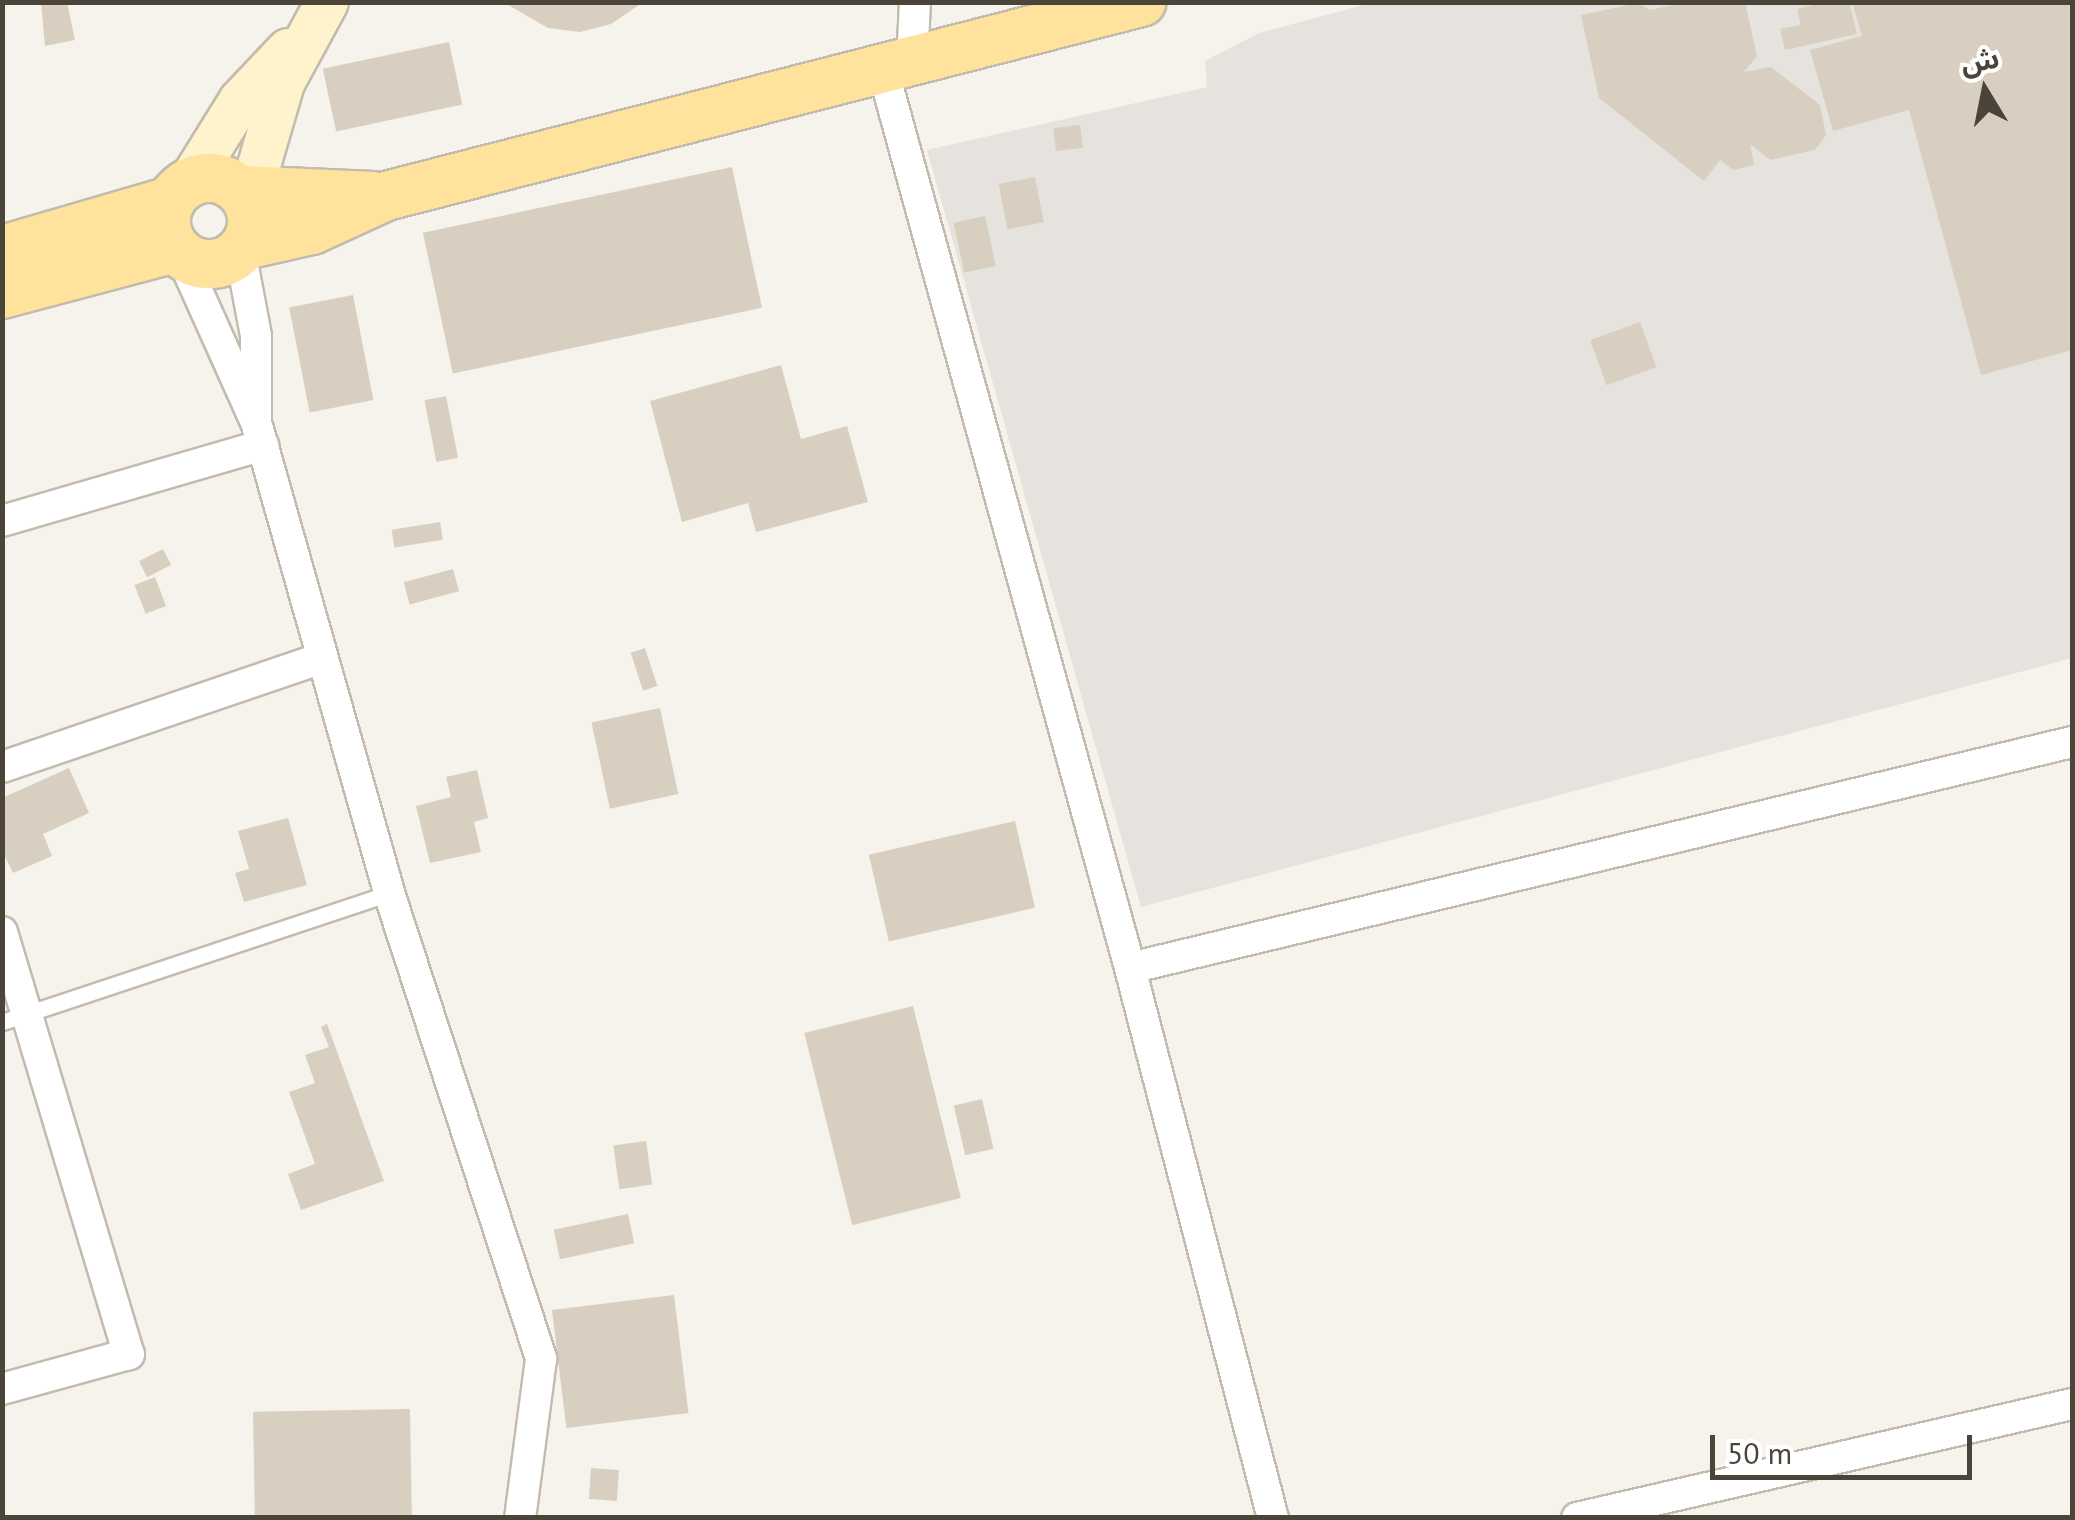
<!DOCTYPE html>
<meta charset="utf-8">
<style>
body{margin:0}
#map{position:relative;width:2075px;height:1520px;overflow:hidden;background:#f6f3ec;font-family:"PT Sans","Noto Sans Arabic",sans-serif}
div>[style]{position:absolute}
.industrial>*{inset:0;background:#e6e2dd}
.building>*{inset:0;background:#d8cfc1;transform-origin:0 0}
.roads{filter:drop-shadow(2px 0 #c2bbae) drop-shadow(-2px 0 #c2bbae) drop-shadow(0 2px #c2bbae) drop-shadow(0 -2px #c2bbae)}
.service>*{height:15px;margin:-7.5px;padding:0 7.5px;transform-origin:7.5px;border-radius:7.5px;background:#fff}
.minor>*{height:30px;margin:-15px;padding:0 15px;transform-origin:15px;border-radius:15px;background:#fff}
.secondary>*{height:42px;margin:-21px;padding:0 21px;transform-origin:21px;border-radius:21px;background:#fff3cd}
.primary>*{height:48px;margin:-24px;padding:0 24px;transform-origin:24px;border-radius:24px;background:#ffe39c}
.primary>.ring{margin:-24px;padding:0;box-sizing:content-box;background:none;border:48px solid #ffe39c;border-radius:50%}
span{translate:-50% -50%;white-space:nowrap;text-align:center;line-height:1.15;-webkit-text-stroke:8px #fff;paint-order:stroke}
.frame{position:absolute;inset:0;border:5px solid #4b4439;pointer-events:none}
.north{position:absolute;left:1935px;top:40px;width:100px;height:100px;-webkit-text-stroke:8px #fff;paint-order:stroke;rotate:350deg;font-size:28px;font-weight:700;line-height:40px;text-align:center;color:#4b4439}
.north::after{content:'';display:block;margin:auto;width:35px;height:45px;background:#4b4439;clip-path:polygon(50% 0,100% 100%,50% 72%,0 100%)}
.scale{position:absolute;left:1710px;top:1435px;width:262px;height:45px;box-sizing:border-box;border:5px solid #4b4439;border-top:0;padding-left:12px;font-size:30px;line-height:35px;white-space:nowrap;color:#4b4439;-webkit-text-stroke:8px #fff;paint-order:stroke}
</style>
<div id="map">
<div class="industrial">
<div style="clip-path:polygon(1371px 3px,2072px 3px,2072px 658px,1141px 907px,927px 150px,1207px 87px,1205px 61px,1259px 33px)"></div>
</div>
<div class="building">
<div style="clip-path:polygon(41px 2px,67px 2px,75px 40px,45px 46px)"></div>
<div style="clip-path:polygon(1688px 2px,1745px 2px,1757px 56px,1744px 72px,1771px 67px,1820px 105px,1826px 135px,1815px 150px,1770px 160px,1750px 144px,1754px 165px,1733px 170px,1720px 160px,1704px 181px,1599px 98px,1581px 15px,1638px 3px,1650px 10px)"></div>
<div style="clip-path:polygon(1825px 2px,1849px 2px,1857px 34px,1785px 50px,1780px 29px,1801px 25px,1797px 9px)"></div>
<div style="clip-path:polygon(1852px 2px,2072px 2px,2072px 350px,1981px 375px,1909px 110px,1833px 131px,1810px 50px,1862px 36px)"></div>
<div style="clip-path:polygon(505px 3px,642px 3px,611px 24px,580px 32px,548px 28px)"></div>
<div style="left:449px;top:42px;width:64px;height:129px;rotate:78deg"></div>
<div style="left:1080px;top:125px;width:23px;height:27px;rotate:83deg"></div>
<div style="left:732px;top:167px;width:144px;height:316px;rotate:78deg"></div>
<div style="left:1035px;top:177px;width:46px;height:37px;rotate:79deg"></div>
<div style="left:985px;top:216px;width:51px;height:32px;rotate:78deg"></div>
<div style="left:353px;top:295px;width:107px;height:65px;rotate:79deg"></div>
<div style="left:1640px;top:322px;width:48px;height:53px;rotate:70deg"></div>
<div style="clip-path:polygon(781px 365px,801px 439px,847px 426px,868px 502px,756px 532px,748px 503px,682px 522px,650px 401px)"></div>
<div style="left:446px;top:396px;width:63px;height:22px;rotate:79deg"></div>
<div style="left:440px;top:522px;width:18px;height:49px;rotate:81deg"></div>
<div style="left:163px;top:549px;width:18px;height:27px;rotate:63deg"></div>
<div style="left:453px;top:569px;width:23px;height:51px;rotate:75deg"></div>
<div style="left:155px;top:577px;width:31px;height:22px;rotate:69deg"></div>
<div style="left:645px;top:648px;width:40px;height:15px;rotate:72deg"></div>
<div style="left:660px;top:708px;width:88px;height:70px;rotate:78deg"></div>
<div style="clip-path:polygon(69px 768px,89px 813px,43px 834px,52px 856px,13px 873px,2px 850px,2px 798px)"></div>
<div style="clip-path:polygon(477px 770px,488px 818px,474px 822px,481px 852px,430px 863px,416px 806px,451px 797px,446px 777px)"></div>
<div style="clip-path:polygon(288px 818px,307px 885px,244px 902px,235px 873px,249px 869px,238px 831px)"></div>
<div style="left:1015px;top:821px;width:89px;height:150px;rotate:77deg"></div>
<div style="left:913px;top:1006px;width:198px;height:112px;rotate:76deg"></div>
<div style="clip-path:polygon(327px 1024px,384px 1181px,301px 1210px,288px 1174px,315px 1164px,289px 1092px,315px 1083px,305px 1055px,329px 1047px,321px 1027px)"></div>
<div style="left:982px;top:1099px;width:51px;height:29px;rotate:77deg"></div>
<div style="left:646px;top:1141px;width:44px;height:33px;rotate:82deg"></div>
<div style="left:628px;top:1214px;width:30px;height:76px;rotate:78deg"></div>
<div style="left:674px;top:1295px;width:119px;height:123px;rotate:83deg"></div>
<div style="left:410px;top:1409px;width:109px;height:157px;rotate:89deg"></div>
<div style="left:591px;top:1468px;width:28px;height:31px;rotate:4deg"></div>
</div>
<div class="roads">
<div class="service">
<div style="left:2px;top:1022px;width:408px;rotate:-18.4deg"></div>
</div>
<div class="minor">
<div style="left:912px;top:63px;width:61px;rotate:-87.2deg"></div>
<div style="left:883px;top:70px;width:931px;rotate:74.62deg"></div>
<div style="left:1130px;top:968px;width:969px;rotate:-13.49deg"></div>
<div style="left:240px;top:251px;width:86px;rotate:79.3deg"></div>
<div style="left:256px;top:336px;width:83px;rotate:90deg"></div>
<div style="left:180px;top:253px;width:185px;rotate:65.8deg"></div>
<div style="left:256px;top:422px;width:489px;rotate:74.2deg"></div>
<div style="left:389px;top:893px;width:490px;rotate:71.9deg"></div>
<div style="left:541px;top:1359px;width:160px;rotate:97.5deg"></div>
<div style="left:2px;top:521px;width:272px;rotate:-16.2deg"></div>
<div style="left:2px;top:767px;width:338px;rotate:-18.8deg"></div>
<div style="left:2px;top:932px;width:441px;rotate:73.3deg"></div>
<div style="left:129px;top:1354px;width:132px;rotate:164.6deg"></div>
<div style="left:1130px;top:968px;width:568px;rotate:75.43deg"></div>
<div style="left:1577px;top:1518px;width:508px;rotate:-12.97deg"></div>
</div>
<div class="secondary">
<div style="left:189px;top:183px;width:97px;rotate:-58.1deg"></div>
<div style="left:240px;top:101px;width:70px;rotate:-46.7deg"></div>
<div style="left:248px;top:203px;width:125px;rotate:-73.7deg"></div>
<div style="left:283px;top:83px;width:92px;rotate:-61.5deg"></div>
</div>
<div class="primary">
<div class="ring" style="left:166px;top:178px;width:38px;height:38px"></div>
<div style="left:240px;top:190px;width:133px;rotate:2.6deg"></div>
<div style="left:245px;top:245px;width:69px;rotate:-12.6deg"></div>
<div style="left:312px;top:230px;width:81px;rotate:-24.7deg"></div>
<div style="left:386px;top:196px;width:780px;rotate:-14.41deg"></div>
<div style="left:2px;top:250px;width:176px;rotate:-16.2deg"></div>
<div style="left:2px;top:294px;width:179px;rotate:-14.9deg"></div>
</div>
</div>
<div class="frame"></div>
<div class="north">ش</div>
<div class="scale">50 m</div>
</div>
